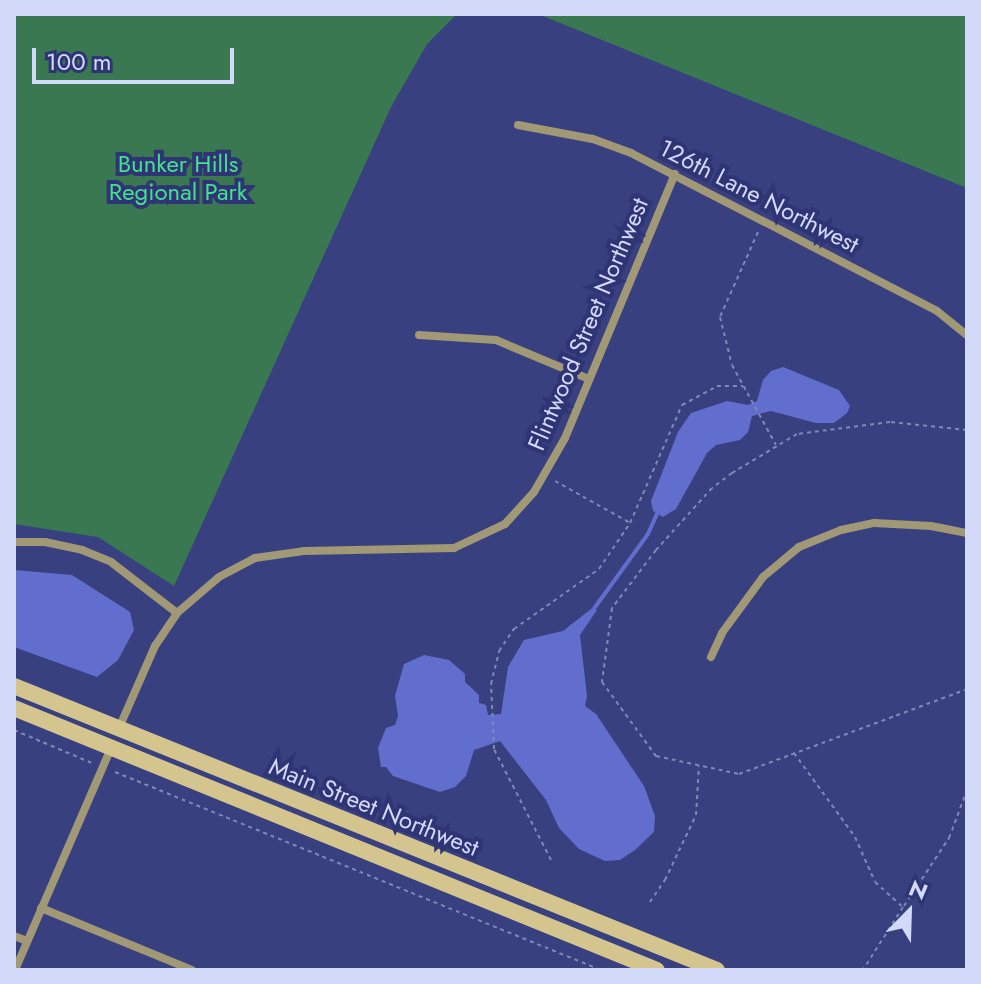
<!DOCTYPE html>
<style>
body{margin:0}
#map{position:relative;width:981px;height:984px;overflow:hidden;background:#384080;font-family:Jost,sans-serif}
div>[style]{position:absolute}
.green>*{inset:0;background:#3a7852}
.water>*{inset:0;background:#626ecd}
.stream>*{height:4px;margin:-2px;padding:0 2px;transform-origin:2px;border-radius:2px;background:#626ecd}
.path>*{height:2px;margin-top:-1px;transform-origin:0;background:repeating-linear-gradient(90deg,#8088b8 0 4px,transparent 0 8px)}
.minor>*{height:8px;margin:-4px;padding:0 4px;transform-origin:4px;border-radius:4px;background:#a19876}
.secondary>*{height:16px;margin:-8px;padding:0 8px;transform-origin:8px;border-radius:8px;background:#d4c58f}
span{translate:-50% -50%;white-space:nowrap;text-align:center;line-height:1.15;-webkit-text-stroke:8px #2e3474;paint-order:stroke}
.park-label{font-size:24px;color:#45e08d}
.street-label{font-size:24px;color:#d3daf9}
.frame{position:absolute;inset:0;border:16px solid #d3daf9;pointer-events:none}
.north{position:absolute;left:869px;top:872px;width:80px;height:80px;-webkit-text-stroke:6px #2e3474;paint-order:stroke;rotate:23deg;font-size:22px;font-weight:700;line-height:32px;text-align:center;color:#d3daf9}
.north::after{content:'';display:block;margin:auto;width:28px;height:36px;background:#d3daf9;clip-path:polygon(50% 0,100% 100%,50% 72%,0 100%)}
.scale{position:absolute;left:32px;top:48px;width:202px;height:36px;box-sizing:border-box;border:4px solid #d3daf9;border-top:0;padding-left:10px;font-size:24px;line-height:28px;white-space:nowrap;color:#d3daf9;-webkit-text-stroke:6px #2e3474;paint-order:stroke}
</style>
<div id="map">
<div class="green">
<div style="clip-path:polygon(14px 14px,457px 14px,427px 44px,391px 107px,174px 586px,98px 537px,14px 524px)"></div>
<div style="clip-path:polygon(538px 14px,967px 14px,967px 188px)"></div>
</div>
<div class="water">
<div style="clip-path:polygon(783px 367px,839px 390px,850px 406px,847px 413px,834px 423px,816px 423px,771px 411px,752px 416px,748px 432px,740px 440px,716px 445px,707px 453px,676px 509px,663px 517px,653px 511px,651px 501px,678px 432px,691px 413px,727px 401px,748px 405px,757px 401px,763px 380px,771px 371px)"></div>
<div style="clip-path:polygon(14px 570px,72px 575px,130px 612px,134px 630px,118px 660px,97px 677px,14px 647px)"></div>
<div style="clip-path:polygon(591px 609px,597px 610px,580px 635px,587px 696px,585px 706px,596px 714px,644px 786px,655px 816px,654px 832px,635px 850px,620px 860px,605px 861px,579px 849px,559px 828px,546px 800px,500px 741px,474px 750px,466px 776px,455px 787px,440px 792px,393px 776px,386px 767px,381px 767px,378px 748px,386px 728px,395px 725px,398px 716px,395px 696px,404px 664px,424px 655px,449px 660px,465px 674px,465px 682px,479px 695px,479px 703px,486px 705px,488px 715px,501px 714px,508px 667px,524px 640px,563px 631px)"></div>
</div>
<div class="stream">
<div style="left:593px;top:610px;width:94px;rotate:-54.1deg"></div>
<div style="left:648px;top:534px;width:22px;rotate:-66deg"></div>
</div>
<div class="path">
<div style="left:758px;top:232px;width:93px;rotate:114.1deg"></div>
<div style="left:720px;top:317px;width:49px;rotate:76deg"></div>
<div style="left:732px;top:365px;width:91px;rotate:61.2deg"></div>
<div style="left:967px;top:430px;width:77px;rotate:-174.1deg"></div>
<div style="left:890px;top:422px;width:94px;rotate:172.6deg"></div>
<div style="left:797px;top:434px;width:76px;rotate:149deg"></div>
<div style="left:732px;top:473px;width:25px;rotate:143deg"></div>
<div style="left:712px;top:488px;width:84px;rotate:132.1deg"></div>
<div style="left:656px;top:550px;width:73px;rotate:127.2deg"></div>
<div style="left:612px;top:608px;width:75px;rotate:97.7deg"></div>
<div style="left:602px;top:682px;width:92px;rotate:53.9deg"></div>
<div style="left:656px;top:756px;width:85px;rotate:12.2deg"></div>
<div style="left:739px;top:774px;width:243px;rotate:-20.4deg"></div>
<div style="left:555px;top:481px;width:86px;rotate:29.2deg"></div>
<div style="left:14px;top:730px;width:87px;rotate:23deg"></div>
<div style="left:794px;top:753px;width:104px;rotate:54deg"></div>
<div style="left:855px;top:837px;width:49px;rotate:66deg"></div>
<div style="left:875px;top:882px;width:38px;rotate:42deg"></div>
<div style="left:903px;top:907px;width:75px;rotate:122.4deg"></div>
<div style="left:115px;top:772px;width:525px;rotate:22.17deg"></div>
<div style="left:551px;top:860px;width:125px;rotate:-117.2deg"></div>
<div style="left:494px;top:749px;width:65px;rotate:-92.6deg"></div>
<div style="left:491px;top:684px;width:34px;rotate:-76deg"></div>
<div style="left:499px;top:651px;width:27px;rotate:-56deg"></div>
<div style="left:514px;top:629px;width:104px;rotate:-35.2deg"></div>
<div style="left:599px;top:569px;width:55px;rotate:-56deg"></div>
<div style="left:630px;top:523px;width:129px;rotate:-66.2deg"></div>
<div style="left:682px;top:405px;width:40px;rotate:-28deg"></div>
<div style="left:717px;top:386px;width:26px"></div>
<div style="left:650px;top:902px;width:27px;rotate:-56deg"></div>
<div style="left:665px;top:880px;width:72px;rotate:-64.5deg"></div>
<div style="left:696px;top:815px;width:49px;rotate:-86.5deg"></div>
<div style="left:904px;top:906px;width:82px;rotate:-56.5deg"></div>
<div style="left:949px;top:838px;width:51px;rotate:-69.4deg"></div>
</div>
<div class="minor">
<div style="left:518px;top:125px;width:76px;rotate:10.6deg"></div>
<div style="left:593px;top:139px;width:40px;rotate:20.2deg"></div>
<div style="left:631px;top:153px;width:344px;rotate:27.3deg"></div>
<div style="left:937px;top:311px;width:38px;rotate:39deg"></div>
<div style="left:419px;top:335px;width:77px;rotate:3.7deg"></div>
<div style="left:496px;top:340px;width:101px;rotate:22.8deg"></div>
<div style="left:14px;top:542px;width:31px"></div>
<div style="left:45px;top:542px;width:38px;rotate:12deg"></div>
<div style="left:82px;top:550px;width:31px;rotate:22deg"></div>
<div style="left:111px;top:562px;width:83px;rotate:37.7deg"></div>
<div style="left:711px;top:657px;width:26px;rotate:-65deg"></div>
<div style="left:722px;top:633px;width:69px;rotate:-53.8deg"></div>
<div style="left:763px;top:577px;width:47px;rotate:-39.8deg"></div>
<div style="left:799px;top:547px;width:45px;rotate:-22deg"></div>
<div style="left:841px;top:530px;width:34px;rotate:-12deg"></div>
<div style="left:874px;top:523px;width:57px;rotate:3deg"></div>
<div style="left:931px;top:526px;width:37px;rotate:11deg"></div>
<div style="left:119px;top:728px;width:90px;rotate:-66.3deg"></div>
<div style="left:155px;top:646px;width:40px;rotate:-56deg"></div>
<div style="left:177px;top:613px;width:55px;rotate:-40.6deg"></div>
<div style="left:219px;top:577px;width:41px;rotate:-27.8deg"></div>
<div style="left:255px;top:558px;width:49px;rotate:-8.1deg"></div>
<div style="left:304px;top:551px;width:150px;rotate:-1.1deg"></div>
<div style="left:454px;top:548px;width:56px;rotate:-25.2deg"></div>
<div style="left:505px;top:524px;width:43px;rotate:-47.8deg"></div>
<div style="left:534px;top:492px;width:62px;rotate:-60.1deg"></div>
<div style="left:565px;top:438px;width:286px;rotate:-67.4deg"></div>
<div style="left:41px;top:908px;width:163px;rotate:22.3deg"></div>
<div style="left:14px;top:936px;width:14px;rotate:21deg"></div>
<div style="left:15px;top:970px;width:242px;rotate:-66.6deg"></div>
</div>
<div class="secondary">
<div style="left:14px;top:686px;width:758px;rotate:22deg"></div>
<div style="left:14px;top:708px;width:694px;rotate:22.17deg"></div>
</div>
<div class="park-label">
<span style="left:178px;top:178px">Bunker Hills<br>Regional Park</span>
</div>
<div class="street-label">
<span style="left:759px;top:196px;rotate:27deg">126th Lane Northwest</span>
<span style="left:588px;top:324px;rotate:-67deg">Flintwood Street Northwest</span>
<span style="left:374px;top:807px;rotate:22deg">Main Street Northwest</span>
</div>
<div class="frame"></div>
<div class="north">N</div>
<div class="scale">100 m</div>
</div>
